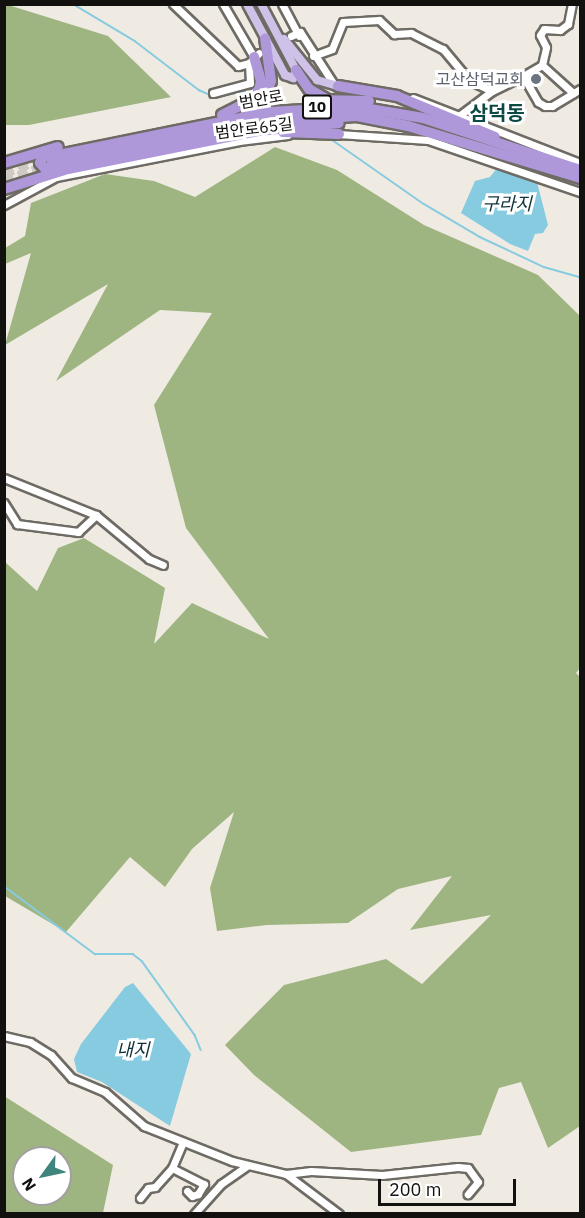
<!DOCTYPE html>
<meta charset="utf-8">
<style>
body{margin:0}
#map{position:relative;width:585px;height:1218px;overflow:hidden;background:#efebe3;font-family:"IBM Plex Sans","Noto Sans KR",sans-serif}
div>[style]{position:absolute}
.forest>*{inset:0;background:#9fb581}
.water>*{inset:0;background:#86cbe0}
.stream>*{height:1.5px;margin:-0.75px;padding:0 0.75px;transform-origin:0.75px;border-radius:0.75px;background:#86cbe0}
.highway-tunnel>*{height:10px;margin-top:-5px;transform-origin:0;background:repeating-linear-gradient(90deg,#cecac3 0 10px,transparent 0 15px)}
.roads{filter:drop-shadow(2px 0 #6e6b64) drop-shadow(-2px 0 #6e6b64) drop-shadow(0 2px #6e6b64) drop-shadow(0 -2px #6e6b64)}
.minor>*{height:7px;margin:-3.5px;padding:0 3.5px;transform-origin:3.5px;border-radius:3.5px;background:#fff}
.major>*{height:8px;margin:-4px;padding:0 4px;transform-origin:4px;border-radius:4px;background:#cfc1e8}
.highway>*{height:10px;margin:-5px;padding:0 5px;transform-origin:5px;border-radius:5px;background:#af98d9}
.dots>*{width:16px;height:16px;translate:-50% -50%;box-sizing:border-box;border:3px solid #fff;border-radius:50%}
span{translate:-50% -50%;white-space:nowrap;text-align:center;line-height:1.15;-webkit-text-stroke:6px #fff;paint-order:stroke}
.shield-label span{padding:2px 4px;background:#fff;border:2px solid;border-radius:4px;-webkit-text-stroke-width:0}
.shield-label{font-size:15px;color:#13110f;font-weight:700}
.worship-label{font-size:16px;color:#5b616d}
.right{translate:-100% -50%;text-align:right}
.street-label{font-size:16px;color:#13110f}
.water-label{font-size:18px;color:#10323c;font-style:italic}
.quarter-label{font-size:20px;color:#0b4a44;font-weight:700}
.frame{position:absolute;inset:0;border:6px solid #13110f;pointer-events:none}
.north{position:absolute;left:12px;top:1146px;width:60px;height:60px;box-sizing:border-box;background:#fff;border:2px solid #a1a09f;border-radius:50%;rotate:237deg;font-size:16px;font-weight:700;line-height:24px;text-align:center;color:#13110f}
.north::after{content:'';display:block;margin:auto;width:21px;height:27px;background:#3f857e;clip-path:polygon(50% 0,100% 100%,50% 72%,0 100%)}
.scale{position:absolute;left:378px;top:1179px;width:138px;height:27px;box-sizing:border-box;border:3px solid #13110f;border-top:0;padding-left:8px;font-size:18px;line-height:21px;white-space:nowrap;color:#13110f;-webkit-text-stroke:4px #fff;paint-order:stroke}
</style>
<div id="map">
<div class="forest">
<div style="clip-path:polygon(5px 4px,108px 36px,171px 97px,29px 125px,5px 125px)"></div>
<div style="clip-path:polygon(275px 147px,337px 170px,424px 225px,538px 275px,580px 316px,580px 668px,576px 673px,580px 677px,580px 1126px,548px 1148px,521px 1082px,499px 1088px,481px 1135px,351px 1152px,254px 1075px,225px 1045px,284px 985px,386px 959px,422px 984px,491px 915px,410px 930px,452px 876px,398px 889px,348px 923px,267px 925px,217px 931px,210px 888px,234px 812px,192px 849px,165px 887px,130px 857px,66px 932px,5px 896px,5px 562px,37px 591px,58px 548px,84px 538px,165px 588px,154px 644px,192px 603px,269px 639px,186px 528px,154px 405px,212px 313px,160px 310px,56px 381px,108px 284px,5px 345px,31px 253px,5px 264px,5px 248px,25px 236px,31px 203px,105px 174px,154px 181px,195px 197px)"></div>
<div style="clip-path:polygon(evenodd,4px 1096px,113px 1165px,103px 1213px,5px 1213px,4px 1096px,24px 1158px,60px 1158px,60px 1194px,24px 1194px,24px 1158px)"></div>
</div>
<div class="water">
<div style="clip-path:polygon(498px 167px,536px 178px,548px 225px,543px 233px,535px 234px,528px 251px,510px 244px,461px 213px,475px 181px,490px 177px)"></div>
<div style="clip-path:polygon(133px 983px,191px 1054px,170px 1126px,102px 1082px,77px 1072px,74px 1059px,81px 1044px,125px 987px)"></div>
</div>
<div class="stream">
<div style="left:73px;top:4px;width:72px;rotate:30.8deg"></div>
<div style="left:135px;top:41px;width:81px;rotate:37.4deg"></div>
<div style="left:199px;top:90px;width:17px;rotate:24deg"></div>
<div style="left:215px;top:97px;width:31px;rotate:-11deg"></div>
<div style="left:331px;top:139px;width:113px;rotate:35deg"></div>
<div style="left:424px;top:204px;width:65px;rotate:30.5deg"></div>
<div style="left:480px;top:237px;width:71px;rotate:25.1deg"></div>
<div style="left:544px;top:267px;width:37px;rotate:16deg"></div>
<div style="left:4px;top:886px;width:114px;rotate:36.8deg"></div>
<div style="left:95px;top:954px;width:38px"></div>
<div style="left:133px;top:954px;width:11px;rotate:38deg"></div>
<div style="left:142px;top:961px;width:91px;rotate:54.4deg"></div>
<div style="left:195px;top:1035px;width:16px;rotate:68deg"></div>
</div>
<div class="highway-tunnel">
<div style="left:4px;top:173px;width:47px;rotate:-20deg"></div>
<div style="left:4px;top:181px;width:50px;rotate:-18.8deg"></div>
</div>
<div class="roads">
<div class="minor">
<div style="left:173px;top:4px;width:90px;rotate:43.6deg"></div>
<div style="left:238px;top:66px;width:11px;rotate:-15deg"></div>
<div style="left:223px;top:4px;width:61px;rotate:59.7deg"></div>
<div style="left:282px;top:4px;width:36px;rotate:62deg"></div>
<div style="left:291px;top:36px;width:10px;rotate:-24deg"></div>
<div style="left:300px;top:32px;width:61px;rotate:57.1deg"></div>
<div style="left:313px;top:56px;width:20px;rotate:-20deg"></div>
<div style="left:332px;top:49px;width:29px;rotate:-68deg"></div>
<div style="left:343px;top:22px;width:36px;rotate:-3deg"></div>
<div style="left:379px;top:20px;width:21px;rotate:43deg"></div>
<div style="left:394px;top:34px;width:17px;rotate:-3deg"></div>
<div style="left:411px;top:33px;width:36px;rotate:27deg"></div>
<div style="left:443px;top:49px;width:40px;rotate:50deg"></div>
<div style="left:469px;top:80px;width:25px;rotate:26deg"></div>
<div style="left:492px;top:91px;width:40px;rotate:143deg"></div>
<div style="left:542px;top:65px;width:18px;rotate:-77deg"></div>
<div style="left:546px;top:47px;width:13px;rotate:-117deg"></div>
<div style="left:540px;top:35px;width:7px;rotate:-56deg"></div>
<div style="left:544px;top:29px;width:16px;rotate:4deg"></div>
<div style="left:560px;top:30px;width:10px;rotate:-37deg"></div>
<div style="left:568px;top:24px;width:20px;rotate:-79deg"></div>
<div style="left:523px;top:76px;width:22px;rotate:-30deg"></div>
<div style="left:542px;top:65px;width:42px;rotate:42.1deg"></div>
<div style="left:492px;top:91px;width:34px;rotate:-26deg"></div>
<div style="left:523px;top:76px;width:30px;rotate:60deg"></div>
<div style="left:538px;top:102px;width:8px;rotate:30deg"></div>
<div style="left:545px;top:106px;width:7px"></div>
<div style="left:552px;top:106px;width:33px;rotate:-31deg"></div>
<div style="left:213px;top:93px;width:38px;rotate:-15deg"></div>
<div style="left:250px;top:83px;width:20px;rotate:-93deg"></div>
<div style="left:249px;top:63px;width:14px;rotate:-45deg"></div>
<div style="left:413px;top:98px;width:179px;rotate:21.3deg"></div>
<div style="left:338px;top:134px;width:90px;rotate:3.8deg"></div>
<div style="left:428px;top:140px;width:161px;rotate:18.9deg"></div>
<div style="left:4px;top:205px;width:59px;rotate:-28.3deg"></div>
<div style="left:56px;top:177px;width:187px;rotate:-11.1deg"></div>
<div style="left:239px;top:141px;width:49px;rotate:-7deg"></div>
<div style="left:4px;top:478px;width:99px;rotate:21.9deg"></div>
<div style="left:96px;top:515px;width:69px;rotate:39.7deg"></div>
<div style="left:149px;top:559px;width:15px;rotate:23deg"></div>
<div style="left:4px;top:503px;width:25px;rotate:58deg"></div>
<div style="left:17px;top:524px;width:62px;rotate:7.5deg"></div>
<div style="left:78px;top:532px;width:25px;rotate:-43deg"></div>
<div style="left:4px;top:1036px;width:27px;rotate:13deg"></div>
<div style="left:30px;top:1042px;width:25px;rotate:32deg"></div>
<div style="left:51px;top:1055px;width:31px;rotate:48deg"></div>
<div style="left:72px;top:1078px;width:36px;rotate:23deg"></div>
<div style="left:105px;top:1092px;width:52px;rotate:41.1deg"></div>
<div style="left:144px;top:1126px;width:95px;rotate:21.7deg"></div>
<div style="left:232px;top:1161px;width:56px;rotate:13.5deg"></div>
<div style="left:286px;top:1174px;width:25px;rotate:-7deg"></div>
<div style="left:311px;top:1171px;width:71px;rotate:3.2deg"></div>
<div style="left:382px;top:1175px;width:76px;rotate:-6deg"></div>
<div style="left:458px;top:1167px;width:10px;rotate:6deg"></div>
<div style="left:468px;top:1168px;width:17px;rotate:54deg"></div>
<div style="left:478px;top:1182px;width:16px;rotate:130deg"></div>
<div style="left:172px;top:1168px;width:36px;rotate:27deg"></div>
<div style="left:204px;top:1184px;width:12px;rotate:121deg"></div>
<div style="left:198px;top:1194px;width:6px;rotate:162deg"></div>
<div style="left:192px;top:1196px;width:7px;rotate:-135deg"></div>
<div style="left:286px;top:1174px;width:66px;rotate:37deg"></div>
<div style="left:140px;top:1198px;width:13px;rotate:-51deg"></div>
<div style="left:148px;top:1188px;width:7px;rotate:-8deg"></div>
<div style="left:155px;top:1187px;width:25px;rotate:-48deg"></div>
<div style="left:172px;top:1168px;width:28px;rotate:-67deg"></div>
<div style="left:194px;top:1214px;width:40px;rotate:-48deg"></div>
<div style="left:221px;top:1184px;width:32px;rotate:-35deg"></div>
</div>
<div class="major">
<div style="left:247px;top:4px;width:81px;rotate:61.8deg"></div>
<div style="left:285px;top:75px;width:9px;rotate:21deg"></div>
<div style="left:293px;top:78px;width:9px;rotate:-69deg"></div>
<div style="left:296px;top:70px;width:75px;rotate:-117.9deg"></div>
<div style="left:284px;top:39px;width:53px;rotate:51.2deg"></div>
<div style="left:317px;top:80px;width:22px;rotate:16deg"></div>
</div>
<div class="highway">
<div style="left:296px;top:70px;width:23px;rotate:56deg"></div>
<div style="left:309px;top:89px;width:20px;rotate:30deg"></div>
<div style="left:338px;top:86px;width:60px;rotate:9.6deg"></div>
<div style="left:397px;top:96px;width:106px;rotate:22.7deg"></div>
<div style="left:318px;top:100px;width:51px;rotate:1.1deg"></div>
<div style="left:250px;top:109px;width:20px;rotate:-41deg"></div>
<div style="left:265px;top:96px;width:16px;rotate:-68deg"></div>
<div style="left:271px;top:81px;width:43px;rotate:-97.9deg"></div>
<div style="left:222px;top:115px;width:25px;rotate:-27deg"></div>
<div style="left:244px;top:104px;width:21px;rotate:-43deg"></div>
<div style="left:259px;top:90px;width:9px;rotate:-77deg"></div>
<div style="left:261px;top:81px;width:25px;rotate:-106deg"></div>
<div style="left:283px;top:132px;width:56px;rotate:2deg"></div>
<div style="left:46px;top:151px;width:13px;rotate:117deg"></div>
<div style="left:40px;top:163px;width:15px;rotate:48deg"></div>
<div style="left:49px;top:157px;width:226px;rotate:-11.5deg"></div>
<div style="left:270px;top:112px;width:88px;rotate:-3.3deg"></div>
<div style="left:358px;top:107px;width:66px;rotate:9.6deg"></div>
<div style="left:423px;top:118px;width:165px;rotate:18.3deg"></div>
<div style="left:4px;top:163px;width:56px;rotate:-16.5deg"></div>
<div style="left:51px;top:165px;width:225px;rotate:-11.3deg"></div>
<div style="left:272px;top:121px;width:85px;rotate:-3.4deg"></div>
<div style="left:357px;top:116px;width:52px;rotate:11.1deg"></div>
<div style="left:408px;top:126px;width:180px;rotate:16.8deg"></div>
<div style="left:4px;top:189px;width:67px;rotate:-17.4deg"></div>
<div style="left:68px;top:169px;width:195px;rotate:-11.3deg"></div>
<div style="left:259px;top:131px;width:80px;rotate:-5.7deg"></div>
</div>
</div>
<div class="dots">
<div style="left:536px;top:79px;background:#6b7280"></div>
</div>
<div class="shield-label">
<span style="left:317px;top:107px">10</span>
</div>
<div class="worship-label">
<span class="right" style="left:524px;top:79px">고산삼덕교회</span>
</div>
<div class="street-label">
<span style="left:261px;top:99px;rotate:-10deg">범안로</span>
<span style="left:254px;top:128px;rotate:-7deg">범안로65길</span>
</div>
<div class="water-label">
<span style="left:507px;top:204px">구라지</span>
<span style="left:133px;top:1050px">내지</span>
</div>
<div class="quarter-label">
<span style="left:497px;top:112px">삼덕동</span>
</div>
<div class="frame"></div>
<div class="north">N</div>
<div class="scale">200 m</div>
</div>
